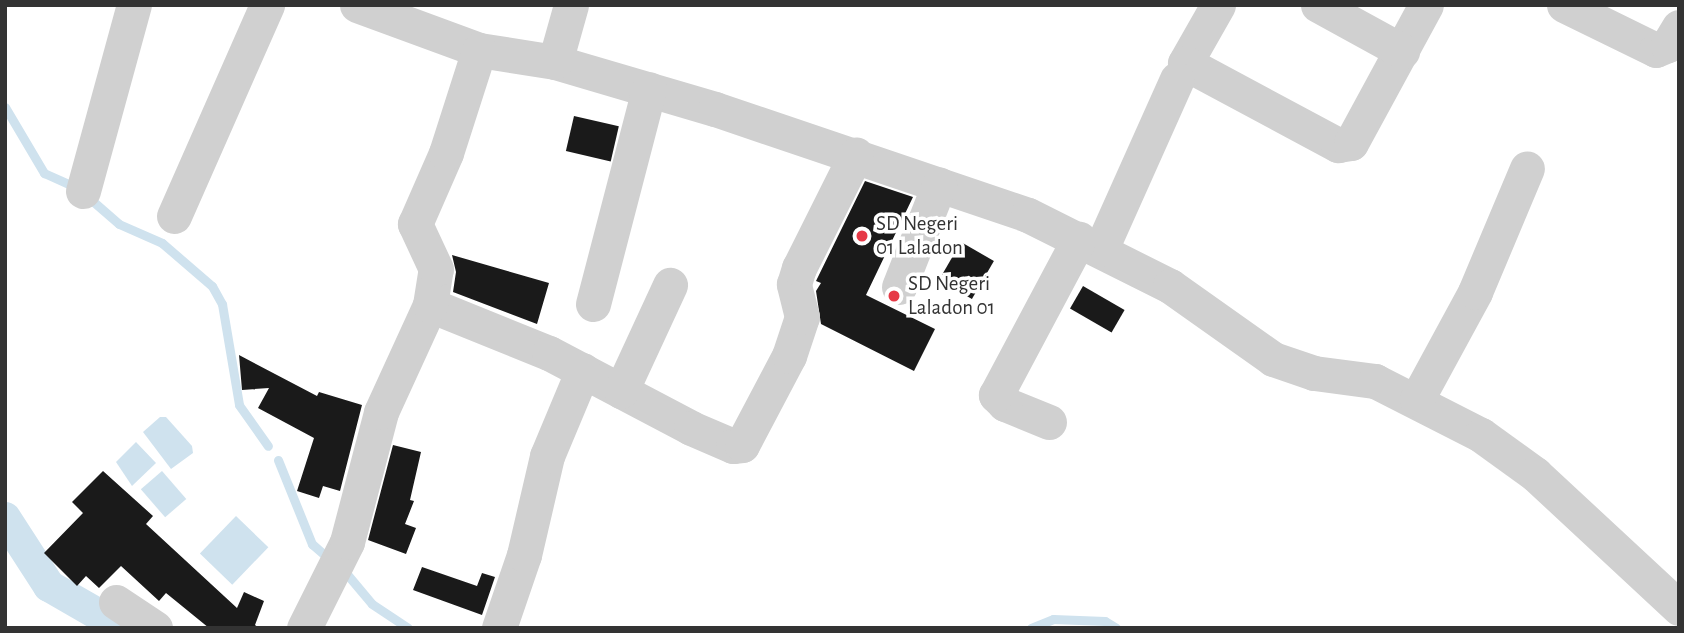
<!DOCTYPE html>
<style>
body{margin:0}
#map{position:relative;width:1684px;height:633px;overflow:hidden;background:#fff;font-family:"Alegreya Sans",sans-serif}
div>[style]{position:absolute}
.water>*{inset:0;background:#cfe2ee;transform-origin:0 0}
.stream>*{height:9px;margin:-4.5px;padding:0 4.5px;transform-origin:4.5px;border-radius:4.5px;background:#cfe2ee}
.canal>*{height:32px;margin:-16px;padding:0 16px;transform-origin:16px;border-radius:16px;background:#cfe2ee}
.building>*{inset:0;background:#1a1a1a;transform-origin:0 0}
.minor>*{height:35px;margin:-17.5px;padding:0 17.5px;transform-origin:17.5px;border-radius:17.5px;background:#d0d0d0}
.dots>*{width:19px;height:19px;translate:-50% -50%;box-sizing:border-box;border:4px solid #fff;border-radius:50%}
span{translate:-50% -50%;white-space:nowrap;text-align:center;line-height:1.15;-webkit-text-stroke:7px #fff;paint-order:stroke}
.poi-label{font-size:21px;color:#333}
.left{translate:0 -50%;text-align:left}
.frame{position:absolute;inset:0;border:7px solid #333;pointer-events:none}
</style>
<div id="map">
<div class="water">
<div style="clip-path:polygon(160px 417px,166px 417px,192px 446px,193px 453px,171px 469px,143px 432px)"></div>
<div style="clip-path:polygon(136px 442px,156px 463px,132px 486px,116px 462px)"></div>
<div style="left:162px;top:471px;width:37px;height:28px;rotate:49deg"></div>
<div style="left:236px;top:516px;width:45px;height:52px;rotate:44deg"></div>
</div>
<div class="stream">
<div style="left:5px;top:107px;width:77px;rotate:59.4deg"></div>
<div style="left:44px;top:173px;width:37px;rotate:24deg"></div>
<div style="left:88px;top:197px;width:41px;rotate:41.1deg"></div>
<div style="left:119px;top:224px;width:47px;rotate:23.8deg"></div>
<div style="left:162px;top:243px;width:66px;rotate:40.7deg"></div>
<div style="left:212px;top:286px;width:21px;rotate:61deg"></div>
<div style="left:222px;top:304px;width:102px;rotate:80.4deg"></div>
<div style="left:239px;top:405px;width:50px;rotate:54.7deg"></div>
<div style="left:278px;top:460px;width:91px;rotate:68deg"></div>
<div style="left:312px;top:544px;width:23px;rotate:41deg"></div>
<div style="left:346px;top:573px;width:40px;rotate:50deg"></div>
<div style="left:372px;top:604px;width:43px;rotate:33.7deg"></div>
<div style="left:1031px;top:628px;width:24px;rotate:-22deg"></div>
<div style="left:1053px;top:619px;width:52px;rotate:2.2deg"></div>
<div style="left:1105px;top:621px;width:13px;rotate:32deg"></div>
</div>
<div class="canal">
<div style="left:5px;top:518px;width:81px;rotate:57.1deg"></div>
<div style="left:49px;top:586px;width:84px;rotate:29.9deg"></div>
</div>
<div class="building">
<div style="left:574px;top:116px;width:46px;height:36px;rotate:13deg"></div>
<div style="clip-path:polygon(865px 181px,913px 197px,866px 295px,935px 329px,914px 371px,821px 324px,816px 291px,821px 283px,816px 281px)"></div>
<div style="left:961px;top:242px;width:38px;height:44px;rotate:30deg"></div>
<div style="clip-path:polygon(452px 255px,549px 283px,537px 324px,453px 292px,456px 272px)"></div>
<div style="left:1083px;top:286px;width:48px;height:26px;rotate:30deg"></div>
<div style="clip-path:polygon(239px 355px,317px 396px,319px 392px,362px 405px,340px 491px,323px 486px,319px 498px,297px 491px,314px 438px,258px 408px,269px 388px,242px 390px)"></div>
<div style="clip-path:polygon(393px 445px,421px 452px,410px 500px,414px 501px,405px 524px,416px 528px,406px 554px,368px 540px)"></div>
<div style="clip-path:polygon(103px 471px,153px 516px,146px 524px,237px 608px,244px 592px,264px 601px,255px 625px,259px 628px,209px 628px,166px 593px,159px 601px,121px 566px,99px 588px,86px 576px,77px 586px,44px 553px,83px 513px,72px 502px)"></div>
<div style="clip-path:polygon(422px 567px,477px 586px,482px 573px,495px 577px,482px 615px,413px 590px)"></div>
</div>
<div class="minor">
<div style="left:357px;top:5px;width:130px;rotate:20.2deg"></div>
<div style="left:479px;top:50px;width:77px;rotate:9deg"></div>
<div style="left:555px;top:62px;width:167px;rotate:16.4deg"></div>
<div style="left:715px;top:109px;width:330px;rotate:18.7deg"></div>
<div style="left:1028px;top:215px;width:159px;rotate:26.6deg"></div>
<div style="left:1170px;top:286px;width:126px;rotate:35.3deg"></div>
<div style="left:1273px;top:359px;width:43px;rotate:18.9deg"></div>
<div style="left:1314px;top:373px;width:62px;rotate:7.5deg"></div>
<div style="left:1375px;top:381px;width:119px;rotate:27deg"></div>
<div style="left:1481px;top:435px;width:67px;rotate:35.8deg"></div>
<div style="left:1535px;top:474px;width:197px;rotate:42.9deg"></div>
<div style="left:1218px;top:5px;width:67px;rotate:119.6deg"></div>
<div style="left:1185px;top:63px;width:174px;rotate:28.2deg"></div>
<div style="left:1338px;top:145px;width:13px;rotate:-9deg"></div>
<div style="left:1351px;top:143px;width:157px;rotate:-61.5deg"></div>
<div style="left:1318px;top:5px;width:96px;rotate:28.7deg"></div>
<div style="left:1564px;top:5px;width:102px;rotate:26.1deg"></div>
<div style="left:1656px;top:50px;width:13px;rotate:-23deg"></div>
<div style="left:1668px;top:45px;width:21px;rotate:-59deg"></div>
<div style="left:555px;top:62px;width:59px;rotate:-74.3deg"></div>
<div style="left:83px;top:191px;width:193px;rotate:-74.7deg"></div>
<div style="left:174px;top:216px;width:231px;rotate:-66.2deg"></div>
<div style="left:1101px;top:249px;width:186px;rotate:-65.9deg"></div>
<div style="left:899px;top:287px;width:110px;rotate:-68.6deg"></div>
<div style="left:593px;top:304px;width:222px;rotate:-75.4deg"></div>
<div style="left:430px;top:305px;width:128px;rotate:22deg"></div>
<div style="left:549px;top:353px;width:161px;rotate:27.8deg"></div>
<div style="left:691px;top:428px;width:46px;rotate:23.2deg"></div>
<div style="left:733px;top:446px;width:9px;rotate:-6deg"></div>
<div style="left:742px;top:445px;width:101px;rotate:-62.2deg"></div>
<div style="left:789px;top:356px;width:41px;rotate:-71.6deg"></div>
<div style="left:802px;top:317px;width:34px;rotate:-104deg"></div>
<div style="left:794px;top:284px;width:17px;rotate:-73deg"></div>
<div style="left:799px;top:268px;width:127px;rotate:-63.4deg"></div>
<div style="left:621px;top:391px;width:117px;rotate:-65.2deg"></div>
<div style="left:1417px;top:399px;width:122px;rotate:-61.5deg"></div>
<div style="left:1475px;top:292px;width:134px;rotate:-67.2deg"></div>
<div style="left:1049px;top:422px;width:48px;rotate:-157.8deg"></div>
<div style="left:1005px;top:404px;width:13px;rotate:-135deg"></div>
<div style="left:996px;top:395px;width:177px;rotate:-62deg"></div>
<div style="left:116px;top:602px;width:47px;rotate:33.7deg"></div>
<div style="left:304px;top:628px;width:96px;rotate:-63.4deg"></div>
<div style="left:347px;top:542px;width:134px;rotate:-75.3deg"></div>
<div style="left:381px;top:412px;width:118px;rotate:-65.4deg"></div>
<div style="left:430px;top:305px;width:36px;rotate:-81deg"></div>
<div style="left:436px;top:269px;width:50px;rotate:-115deg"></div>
<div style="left:415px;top:224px;width:77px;rotate:-66.4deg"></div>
<div style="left:446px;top:153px;width:108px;rotate:-72.2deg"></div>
<div style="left:499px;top:628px;width:77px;rotate:-71.1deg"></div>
<div style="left:524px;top:555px;width:102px;rotate:-76.9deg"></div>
<div style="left:547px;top:456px;width:93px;rotate:-67.3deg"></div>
</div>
<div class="dots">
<div style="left:862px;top:236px;background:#e63946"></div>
<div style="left:894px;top:296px;background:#e63946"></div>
</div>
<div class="poi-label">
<span class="left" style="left:876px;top:236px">SD Negeri<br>01 Laladon</span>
<span class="left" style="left:908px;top:296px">SD Negeri<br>Laladon 01</span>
</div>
<div class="frame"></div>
</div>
